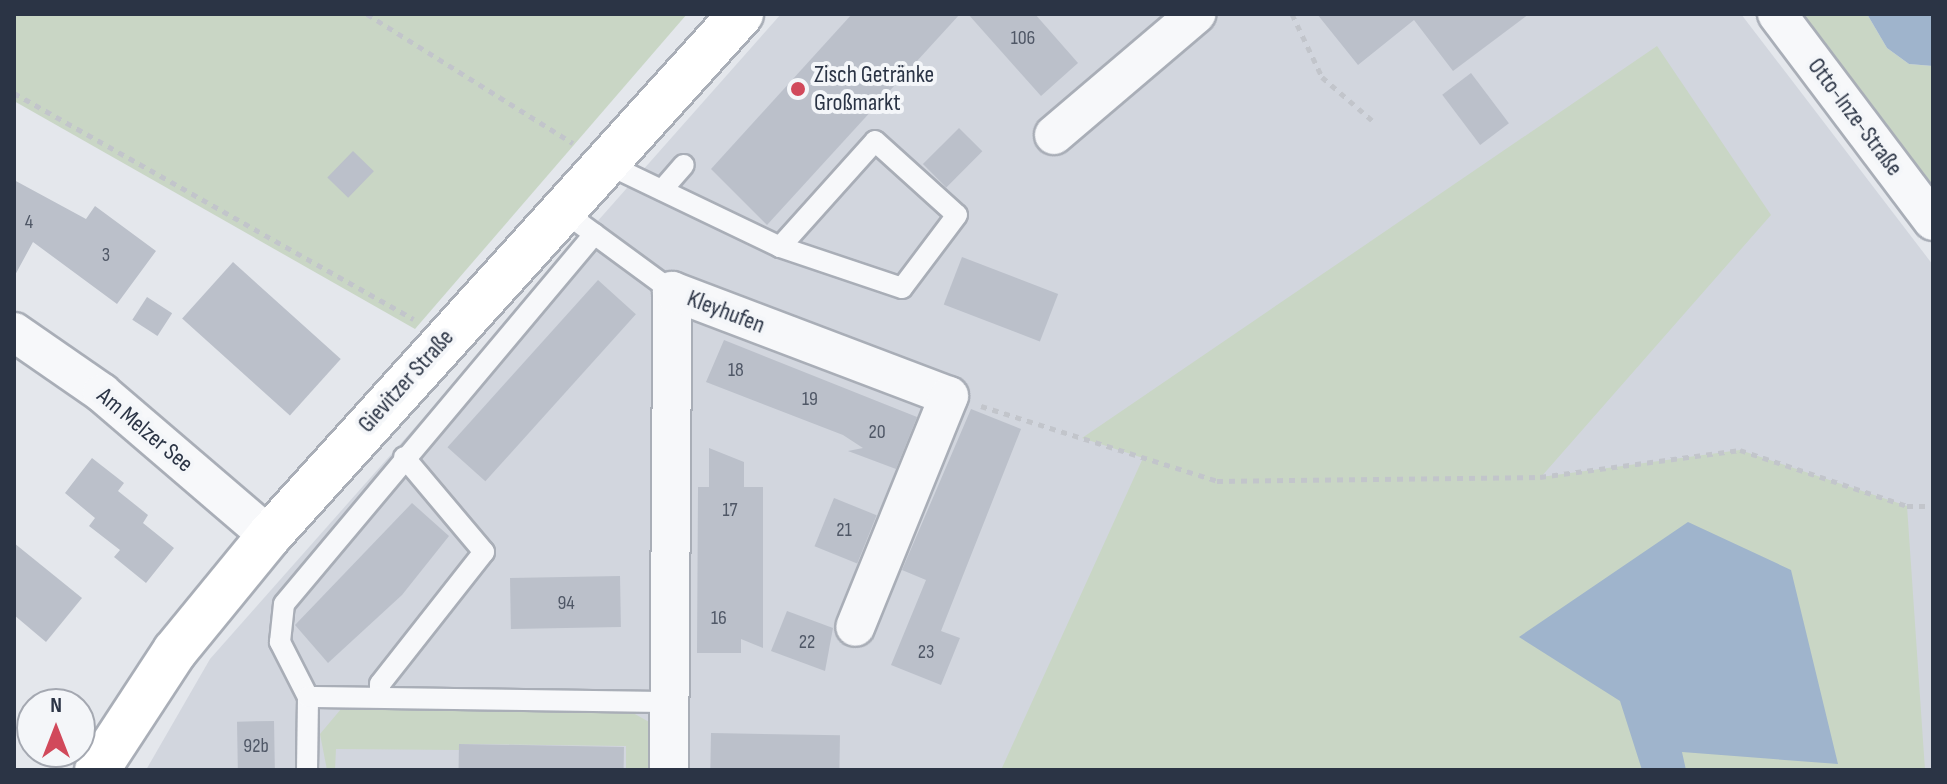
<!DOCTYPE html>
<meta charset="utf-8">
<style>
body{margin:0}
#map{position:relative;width:1947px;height:784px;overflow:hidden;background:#e4e7ec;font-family:"Sofia Sans Condensed",sans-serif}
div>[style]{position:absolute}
.built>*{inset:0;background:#d2d6de}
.green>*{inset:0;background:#c9d6c5}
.water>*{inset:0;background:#9fb4cc}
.building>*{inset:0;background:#bbc0ca;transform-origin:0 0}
.path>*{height:5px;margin-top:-2.5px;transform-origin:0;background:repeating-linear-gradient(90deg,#c2c5cb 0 6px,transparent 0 12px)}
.roads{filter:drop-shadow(2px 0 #a9aeb7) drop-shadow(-2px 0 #a9aeb7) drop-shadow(0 2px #a9aeb7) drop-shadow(0 -2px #a9aeb7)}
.lane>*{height:20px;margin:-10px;padding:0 10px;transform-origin:10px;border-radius:10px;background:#f7f8fa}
.street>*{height:38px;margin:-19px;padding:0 19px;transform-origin:19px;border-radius:19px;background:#f7f8fa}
.secondary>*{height:44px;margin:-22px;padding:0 22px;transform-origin:22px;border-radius:22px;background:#fff}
.dots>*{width:22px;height:22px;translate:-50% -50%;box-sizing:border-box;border:4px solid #f4f6f9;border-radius:50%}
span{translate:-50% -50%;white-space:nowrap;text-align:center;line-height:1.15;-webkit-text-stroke:8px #f4f6f9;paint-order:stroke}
.number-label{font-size:20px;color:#4f5766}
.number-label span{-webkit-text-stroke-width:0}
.poi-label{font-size:24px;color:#2b3445}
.left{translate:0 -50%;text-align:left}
.street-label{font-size:24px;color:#2b3445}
.frame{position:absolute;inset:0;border:16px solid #2b3445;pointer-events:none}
.north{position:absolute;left:16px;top:688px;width:80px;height:80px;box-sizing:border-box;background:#f4f6f9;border:2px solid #a4a8b1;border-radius:50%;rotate:0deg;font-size:22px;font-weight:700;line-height:32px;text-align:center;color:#2b3445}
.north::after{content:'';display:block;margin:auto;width:28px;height:36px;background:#d1495b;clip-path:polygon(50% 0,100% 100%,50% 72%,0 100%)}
</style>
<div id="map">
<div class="built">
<div style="clip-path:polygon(781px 14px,1741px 14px,1933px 265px,1933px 770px,146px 770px,210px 659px)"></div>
</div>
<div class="green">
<div style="clip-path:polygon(14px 14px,687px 14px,415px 329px,14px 101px)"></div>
<div style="clip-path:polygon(1790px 14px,1867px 14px,1887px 48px,1909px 64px,1933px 66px,1933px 202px)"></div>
<div style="clip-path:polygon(1657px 46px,1771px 215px,1541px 477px,1740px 450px,1907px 506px,1925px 770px,1001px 770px,1143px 458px,1082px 438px)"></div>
<div style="clip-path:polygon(341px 709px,633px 713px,651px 723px,659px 770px,626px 770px,626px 746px,459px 744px,459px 750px,336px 749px,335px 770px,327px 770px,320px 734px)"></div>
</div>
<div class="water">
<div style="clip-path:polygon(1867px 14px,1933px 14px,1933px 66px,1909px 64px,1887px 48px)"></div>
<div style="clip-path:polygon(1688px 522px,1791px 570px,1838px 764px,1682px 752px,1686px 770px,1642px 770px,1620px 701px,1519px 637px)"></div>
</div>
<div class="building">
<div style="clip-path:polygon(852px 14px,960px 14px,767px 225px,711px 169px)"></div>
<div style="clip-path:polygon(968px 14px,1035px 14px,1078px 63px,1041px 96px)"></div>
<div style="clip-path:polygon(1317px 14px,1529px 14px,1453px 71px,1414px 20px,1358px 65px)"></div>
<div style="left:1471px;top:73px;width:63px;height:36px;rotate:53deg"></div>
<div style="left:959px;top:128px;width:33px;height:51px;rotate:45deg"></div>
<div style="left:353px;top:151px;width:29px;height:37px;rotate:44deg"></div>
<div style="clip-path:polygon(14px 180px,86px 219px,95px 206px,156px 251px,117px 304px,33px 242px,14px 277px)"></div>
<div style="left:962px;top:257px;width:103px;height:51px;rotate:21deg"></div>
<div style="left:233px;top:262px;width:145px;height:76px;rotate:42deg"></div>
<div style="left:598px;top:280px;width:51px;height:225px;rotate:42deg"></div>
<div style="left:147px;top:297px;width:30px;height:27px;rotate:33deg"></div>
<div style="clip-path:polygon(724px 340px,917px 417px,896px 469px,848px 451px,863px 448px,843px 435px,706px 382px)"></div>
<div style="clip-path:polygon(971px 409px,1021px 429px,941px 631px,960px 638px,941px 685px,891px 665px,926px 580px,902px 570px)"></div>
<div style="clip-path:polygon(709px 448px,744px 462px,744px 487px,763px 487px,763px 648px,741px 639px,741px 653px,697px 653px,698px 487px,709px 487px)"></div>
<div style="clip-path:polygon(92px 458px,124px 483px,118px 491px,148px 515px,143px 523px,174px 548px,146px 583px,114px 557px,120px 550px,89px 526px,95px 518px,65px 493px)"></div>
<div style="left:834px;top:498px;width:46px;height:52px;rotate:22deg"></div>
<div style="clip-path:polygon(412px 503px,449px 536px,402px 595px,328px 663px,295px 625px)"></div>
<div style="clip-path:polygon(14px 543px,82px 598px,46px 642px,14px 615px)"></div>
<div style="left:620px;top:576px;width:51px;height:110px;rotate:89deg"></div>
<div style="clip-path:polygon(787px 611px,833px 628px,825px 671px,771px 651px)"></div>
<div style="left:274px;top:721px;width:49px;height:37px;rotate:89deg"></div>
<div style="left:711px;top:733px;width:129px;height:37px;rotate:1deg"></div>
<div style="left:459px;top:744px;width:165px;height:26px;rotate:1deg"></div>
</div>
<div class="path">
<div style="left:367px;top:14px;width:243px;rotate:32.1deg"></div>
<div style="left:1292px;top:14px;width:70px;rotate:64.5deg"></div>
<div style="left:1322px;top:77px;width:67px;rotate:40.8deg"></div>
<div style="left:14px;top:93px;width:459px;rotate:29.5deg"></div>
<div style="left:981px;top:406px;width:248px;rotate:17.6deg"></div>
<div style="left:1217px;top:481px;width:323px;rotate:-0.7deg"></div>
<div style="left:1540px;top:477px;width:202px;rotate:-7.7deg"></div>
<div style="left:1740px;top:450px;width:176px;rotate:18.5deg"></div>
<div style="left:1907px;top:506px;width:26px"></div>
</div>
<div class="roads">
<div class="lane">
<div style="left:607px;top:164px;width:192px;rotate:25.6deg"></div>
<div style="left:780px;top:247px;width:142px;rotate:-48.1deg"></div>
<div style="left:875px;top:141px;width:110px;rotate:42.1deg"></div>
<div style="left:957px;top:215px;width:91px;rotate:127deg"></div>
<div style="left:902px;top:288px;width:129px;rotate:-161.4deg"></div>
<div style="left:662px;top:190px;width:33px;rotate:-49deg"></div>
<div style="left:563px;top:211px;width:135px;rotate:36.3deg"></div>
<div style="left:308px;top:697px;width:62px;rotate:-117deg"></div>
<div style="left:280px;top:642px;width:38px;rotate:-84deg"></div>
<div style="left:284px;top:604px;width:483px;rotate:-50deg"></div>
<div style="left:380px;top:697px;width:13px;rotate:-90deg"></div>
<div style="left:380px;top:684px;width:168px;rotate:-51.8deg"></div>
<div style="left:484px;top:552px;width:124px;rotate:-130.1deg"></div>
<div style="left:307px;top:770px;width:73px;rotate:-89.2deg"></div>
<div style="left:308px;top:697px;width:362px;rotate:0.8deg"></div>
</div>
<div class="street">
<div style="left:1777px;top:14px;width:259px;rotate:53deg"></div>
<div style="left:1054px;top:135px;width:187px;rotate:-40.4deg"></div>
<div style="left:14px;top:332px;width:107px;rotate:34.7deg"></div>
<div style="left:102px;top:393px;width:220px;rotate:40.6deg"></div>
<div style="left:669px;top:770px;width:479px;rotate:-89.6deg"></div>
<div style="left:672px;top:291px;width:296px;rotate:20.8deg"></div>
<div style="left:949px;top:396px;width:249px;rotate:112.1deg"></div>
</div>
<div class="secondary">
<div style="left:97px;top:770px;width:142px;rotate:-56.8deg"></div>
<div style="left:175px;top:651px;width:149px;rotate:-50.7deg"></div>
<div style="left:269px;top:536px;width:704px;rotate:-47.88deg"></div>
</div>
</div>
<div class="dots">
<div style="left:798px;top:89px;background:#d1495b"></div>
</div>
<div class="number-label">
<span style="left:1023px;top:38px">106</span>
<span style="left:29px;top:222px">4</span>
<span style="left:106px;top:255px">3</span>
<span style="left:736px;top:370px">18</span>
<span style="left:810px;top:399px">19</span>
<span style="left:877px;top:432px">20</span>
<span style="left:730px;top:510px">17</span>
<span style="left:844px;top:530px">21</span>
<span style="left:566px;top:603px">94</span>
<span style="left:719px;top:618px">16</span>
<span style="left:807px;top:642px">22</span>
<span style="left:926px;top:652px">23</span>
<span style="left:256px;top:746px">92b</span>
</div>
<div class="poi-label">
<span class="left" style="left:814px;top:89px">Zisch Getränke<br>Großmarkt</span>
</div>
<div class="street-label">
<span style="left:1855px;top:117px;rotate:53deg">Otto-Inze-Straße</span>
<span style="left:726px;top:312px;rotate:21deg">Kleyhufen</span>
<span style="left:406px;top:381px;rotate:-48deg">Gievitzer Straße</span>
<span style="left:145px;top:430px;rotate:40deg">Am Melzer See</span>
</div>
<div class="frame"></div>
<div class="north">N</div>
</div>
